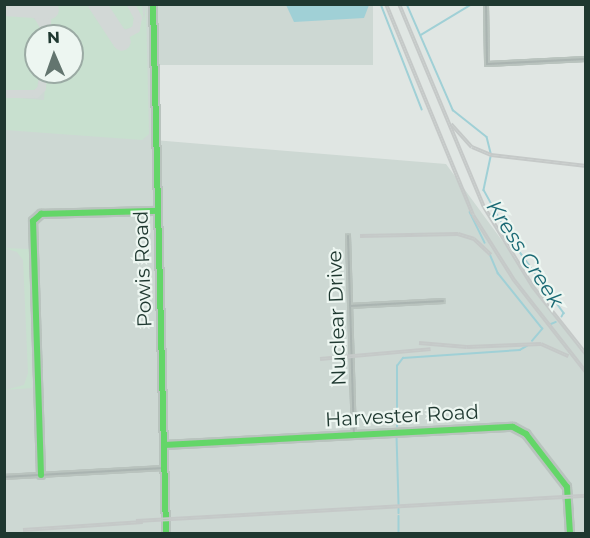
<!DOCTYPE html>
<style>
body{margin:0}
#map{position:relative;width:590px;height:538px;overflow:hidden;background:#e0e6e3;font-family:Montserrat,sans-serif}
div>[style]{position:absolute}
.built>*{inset:0;background:#cdd8d3;transform-origin:0 0}
.green>*{inset:0;background:#c8e0cf}
.water>*{inset:0;background:#a0d0d6}
.stream>*{height:1.5px;margin:-0.75px;padding:0 0.75px;transform-origin:0.75px;border-radius:0.75px;background:#a0d0d6}
.taxiway>*{height:8px;margin:-4px;padding:0 4px;transform-origin:4px;border-radius:4px;background:#d2d8d6}
.runway>*{height:18px;margin:-9px;padding:0 9px;transform-origin:9px;border-radius:9px;background:#d2d8d6}
.roads{filter:drop-shadow(2px 0 #b9c3be) drop-shadow(-2px 0 #b9c3be) drop-shadow(0 2px #b9c3be) drop-shadow(0 -2px #b9c3be)}
.street>*{height:2px;margin:-1px;padding:0 1px;transform-origin:1px;border-radius:1px;background:#aab4b1}
.fast>*{height:6px;margin:-3px;padding:0 3px;transform-origin:3px;border-radius:3px;background:#63d668}
.rail>*{height:4px;margin-top:-2px;transform-origin:0;background:repeating-linear-gradient(90deg,#edf6f1 0 4.5px,#c5c9c8 0 9px);box-sizing:border-box;border-block:2px solid #c5c9c8}
span{translate:-50% -50%;white-space:nowrap;text-align:center;line-height:1.15;-webkit-text-stroke:4.5px #edf6f1;paint-order:stroke}
.street-label{font-size:20px;color:#1f3830}
.water-label{font-size:21px;color:#1a6974;font-style:italic}
.frame{position:absolute;inset:0;border:6px solid #1f3830;pointer-events:none}
.north{position:absolute;left:24px;top:24px;width:60px;height:60px;box-sizing:border-box;background:#edf6f1;border:2px solid #9baaa4;border-radius:50%;rotate:358deg;font-size:16px;font-weight:700;line-height:24px;text-align:center;color:#1f3830}
.north::after{content:'';display:block;margin:auto;width:21px;height:27px;background:#63756f;clip-path:polygon(50% 0,100% 100%,50% 72%,0 100%)}
</style>
<div id="map">
<div class="built">
<div style="left:157px;top:4px;width:216px;height:61px"></div>
<div style="clip-path:polygon(evenodd,4px 5px,150px 5px,154px 140px,446px 164px,585px 354px,585px 533px,5px 533px,4px 5px,36px 36px,72px 36px,72px 72px,36px 72px,36px 36px)"></div>
</div>
<div class="green">
<div style="clip-path:polygon(51px 5px,89px 5px,118px 45px,140px 27px,134px 5px,142px 5px,144px 23px,146px 5px,149px 134px,142px 140px,5px 130px,5px 97px,44px 100px,46px 72px,72px 72px,72px 36px,49px 36px)"></div>
<div style="clip-path:polygon(104px 5px,127px 5px,134px 18px,133px 27px,122px 30px)"></div>
<div style="clip-path:polygon(4px 12px,29px 14px,41px 26px,42px 36px,36px 36px,36px 72px,40px 72px,37px 88px,32px 92px,5px 91px)"></div>
<div style="clip-path:polygon(4px 248px,29px 249px,32px 388px,5px 390px,24px 385px,28px 373px,23px 260px,17px 252px)"></div>
</div>
<div class="water">
<div style="clip-path:polygon(286px 5px,286px 4px,369px 5px,364px 18px,294px 22px)"></div>
</div>
<div class="stream">
<div style="left:381px;top:4px;width:113px;rotate:68.7deg"></div>
<div style="left:407px;top:4px;width:116px;rotate:66.5deg"></div>
<div style="left:453px;top:110px;width:43px;rotate:38.5deg"></div>
<div style="left:487px;top:137px;width:16px;rotate:76deg"></div>
<div style="left:421px;top:35px;width:60px;rotate:-31.3deg"></div>
<div style="left:491px;top:157px;width:34px;rotate:102deg"></div>
<div style="left:484px;top:190px;width:58px;rotate:61.2deg"></div>
<div style="left:512px;top:241px;width:89px;rotate:54.2deg"></div>
<div style="left:564px;top:313px;width:4px;rotate:117deg"></div>
<div style="left:470px;top:212px;width:34px;rotate:64deg"></div>
<div style="left:490px;top:254px;width:21px;rotate:67deg"></div>
<div style="left:498px;top:273px;width:70px;rotate:51.3deg"></div>
<div style="left:551px;top:324px;width:5px;rotate:-22deg"></div>
<div style="left:532px;top:341px;width:16px;rotate:-50deg"></div>
<div style="left:397px;top:427px;width:61px;rotate:-90deg"></div>
<div style="left:397px;top:366px;width:10px;rotate:-53deg"></div>
<div style="left:403px;top:358px;width:117px;rotate:-3.9deg"></div>
<div style="left:520px;top:350px;width:8px;rotate:-30deg"></div>
<div style="left:397px;top:436px;width:68px;rotate:88.3deg"></div>
<div style="left:399px;top:509px;width:4px;rotate:90deg"></div>
<div style="left:399px;top:516px;width:18px;rotate:90deg"></div>
</div>
<div class="taxiway">
<div style="left:41px;top:4px;width:9px;rotate:144deg"></div>
<div style="left:34px;top:9px;width:25px;rotate:61deg"></div>
<div style="left:47px;top:24px;width:20px;rotate:-87deg"></div>
<div style="left:116px;top:32px;width:11px;rotate:10deg"></div>
<div style="left:127px;top:34px;width:10px;rotate:-29deg"></div>
<div style="left:136px;top:29px;width:11px;rotate:-80deg"></div>
<div style="left:138px;top:18px;width:16px;rotate:-117deg"></div>
<div style="left:4px;top:94px;width:32px"></div>
<div style="left:36px;top:94px;width:8px;rotate:-45deg"></div>
<div style="left:42px;top:88px;width:16px;rotate:-86deg"></div>
</div>
<div class="runway">
<div style="left:97px;top:4px;width:45px;rotate:56.7deg"></div>
<div style="left:4px;top:7px;width:46px;rotate:3.7deg"></div>
</div>
<div class="roads">
<div class="street">
<div style="left:486px;top:4px;width:60px;rotate:89deg"></div>
<div style="left:487px;top:64px;width:99px;rotate:-2.9deg"></div>
<div style="left:348px;top:236px;width:198px;rotate:88.3deg"></div>
<div style="left:350px;top:306px;width:93px;rotate:-3.1deg"></div>
<div style="left:4px;top:477px;width:159px;rotate:-3.2deg"></div>
</div>
<div class="fast">
<div style="left:153px;top:4px;width:530px;rotate:88.59deg"></div>
<div style="left:164px;top:445px;width:349px;rotate:-3deg"></div>
<div style="left:513px;top:427px;width:15px;rotate:28deg"></div>
<div style="left:526px;top:434px;width:67px;rotate:52.3deg"></div>
<div style="left:567px;top:487px;width:47px;rotate:86.3deg"></div>
<div style="left:41px;top:475px;width:254px;rotate:-91.8deg"></div>
<div style="left:33px;top:221px;width:11px;rotate:-41deg"></div>
<div style="left:41px;top:214px;width:117px;rotate:-1.5deg"></div>
</div>
</div>
<div class="rail">
<div style="left:386px;top:4px;width:228px;rotate:67.6deg"></div>
<div style="left:473px;top:215px;width:77px;rotate:57.8deg"></div>
<div style="left:514px;top:280px;width:117px;rotate:52deg"></div>
<div style="left:399px;top:4px;width:220px;rotate:67.3deg"></div>
<div style="left:484px;top:207px;width:94px;rotate:58.5deg"></div>
<div style="left:533px;top:287px;width:85px;rotate:51.7deg"></div>
<div style="left:451px;top:124px;width:31px;rotate:48deg"></div>
<div style="left:472px;top:147px;width:21px;rotate:23deg"></div>
<div style="left:491px;top:155px;width:96px;rotate:6.6deg"></div>
<div style="left:360px;top:236px;width:98px;rotate:-1.2deg"></div>
<div style="left:458px;top:234px;width:17px;rotate:17deg"></div>
<div style="left:474px;top:239px;width:23px;rotate:43deg"></div>
<div style="left:419px;top:343px;width:48px;rotate:4.8deg"></div>
<div style="left:467px;top:347px;width:74px;rotate:-2.3deg"></div>
<div style="left:541px;top:344px;width:30px;rotate:24deg"></div>
<div style="left:320px;top:359px;width:111px;rotate:-5.1deg"></div>
<div style="left:136px;top:521px;width:451px;rotate:-3.2deg"></div>
<div style="left:23px;top:530px;width:120px;rotate:-3.8deg"></div>
</div>
<div class="street-label">
<span style="left:143px;top:269px;rotate:-92deg">Powis Road</span>
<span style="left:337px;top:318px;rotate:-92deg">Nuclear Drive</span>
<span style="left:402px;top:416px;rotate:-3deg">Harvester Road</span>
</div>
<div class="water-label">
<span style="left:525px;top:254px;rotate:57deg">Kress Creek</span>
</div>
<div class="frame"></div>
<div class="north">N</div>
</div>
